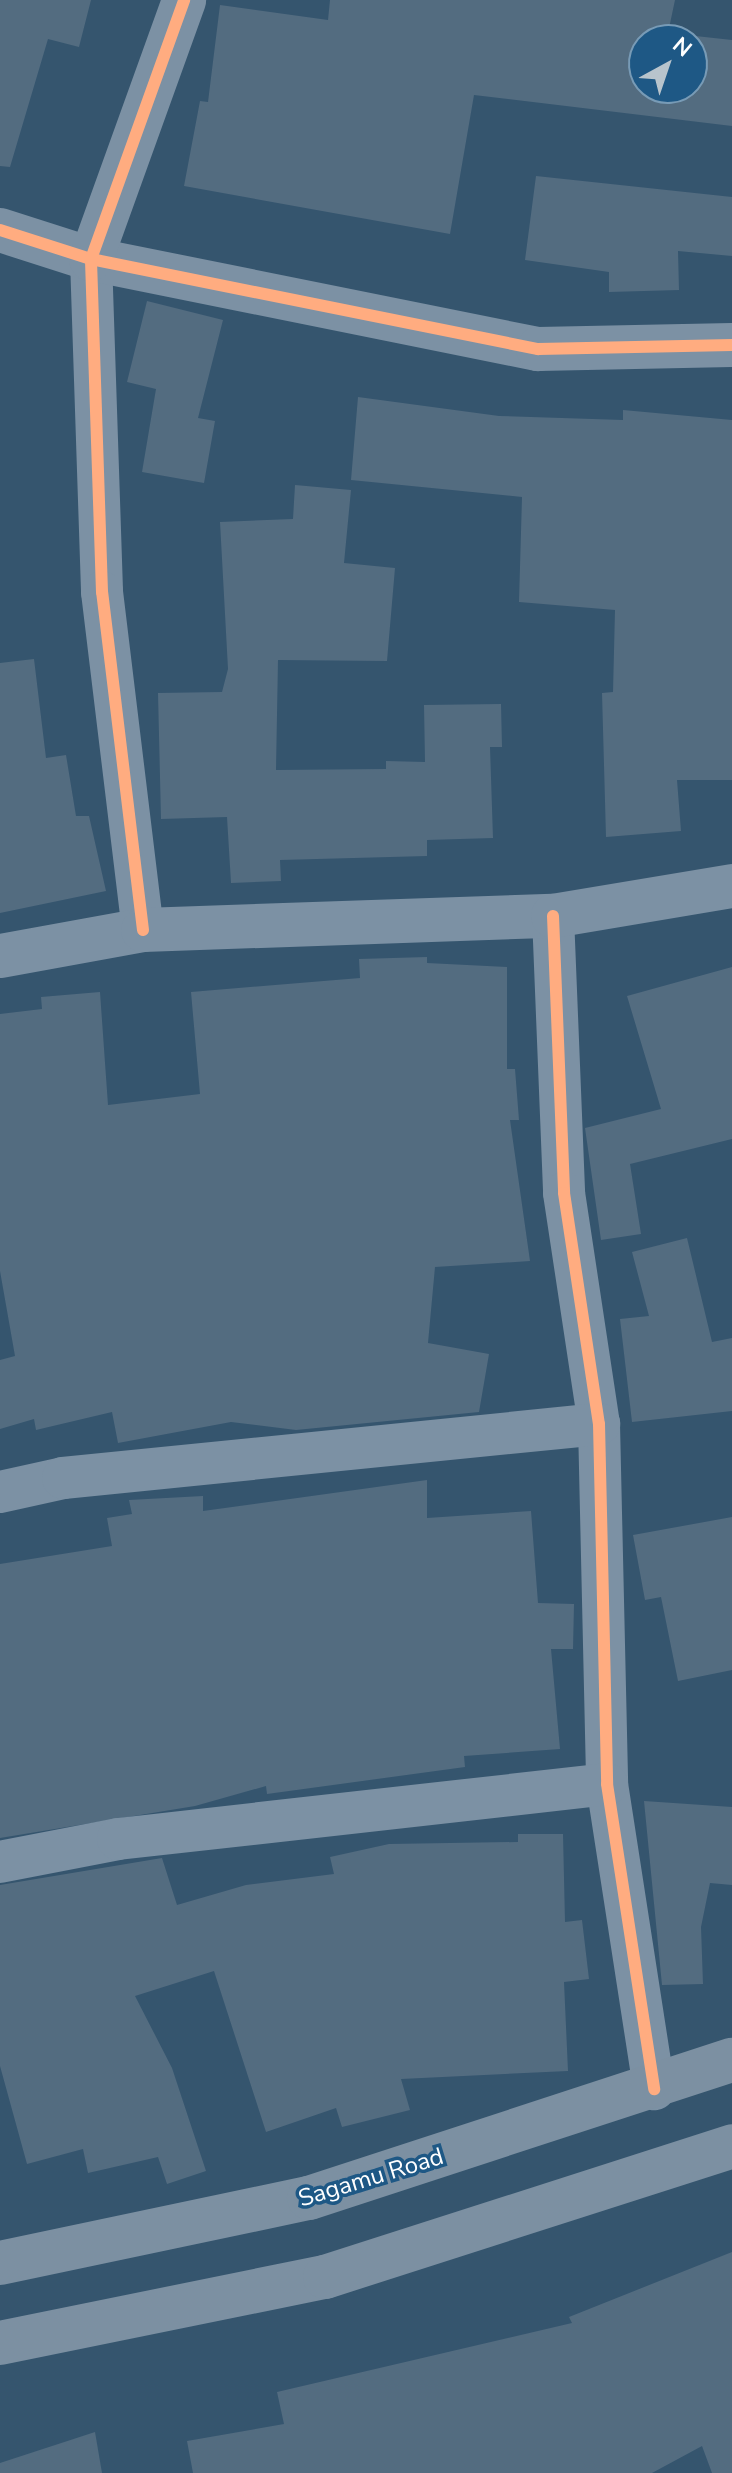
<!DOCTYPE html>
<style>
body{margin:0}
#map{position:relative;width:732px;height:2473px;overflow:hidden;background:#35556e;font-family:"Nunito Sans",sans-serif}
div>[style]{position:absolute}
.building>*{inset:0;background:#536c80}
.minor>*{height:42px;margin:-21px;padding:0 21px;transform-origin:21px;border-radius:21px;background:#7c91a4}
.tertiary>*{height:44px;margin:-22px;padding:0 22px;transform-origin:22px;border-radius:22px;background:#7c91a4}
.trunk>*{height:44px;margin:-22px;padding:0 22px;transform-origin:22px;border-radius:22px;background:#7c90a2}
.cycleway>*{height:12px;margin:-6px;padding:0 6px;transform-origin:6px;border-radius:6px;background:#ffac80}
span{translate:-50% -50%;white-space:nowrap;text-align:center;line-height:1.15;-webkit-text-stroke:7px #1e5885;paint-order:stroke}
.street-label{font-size:24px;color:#fff}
.north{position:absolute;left:628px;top:24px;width:80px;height:80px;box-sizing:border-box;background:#1e5885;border:2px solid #789bb6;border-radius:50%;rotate:40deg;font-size:22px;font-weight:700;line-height:32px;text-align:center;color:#fff}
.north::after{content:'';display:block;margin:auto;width:28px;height:36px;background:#b8c4cc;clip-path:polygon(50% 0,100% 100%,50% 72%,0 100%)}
</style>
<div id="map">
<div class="building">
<div style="clip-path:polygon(0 0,91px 0,79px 47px,48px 39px,10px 167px,0 166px)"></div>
<div style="clip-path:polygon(evenodd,330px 0,675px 0,668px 33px,732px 40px,732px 126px,474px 95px,450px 234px,184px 186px,200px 101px,208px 102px,220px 5px,328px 20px,330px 0,644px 40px,692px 40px,692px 88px,644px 88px,644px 40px)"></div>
<div style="clip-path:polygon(536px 176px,732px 197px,732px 256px,678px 251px,679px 290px,609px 292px,609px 272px,525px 260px)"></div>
<div style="clip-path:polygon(147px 301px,223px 320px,198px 418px,215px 421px,204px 483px,142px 472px,156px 389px,127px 382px)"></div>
<div style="clip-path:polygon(358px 397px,499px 416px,623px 420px,623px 410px,732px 420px,732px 780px,677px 780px,681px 831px,606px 837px,602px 693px,613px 692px,615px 610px,519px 602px,522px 497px,351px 480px)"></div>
<div style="clip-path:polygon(295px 485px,351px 490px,344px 563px,395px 568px,387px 661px,278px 660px,276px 770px,386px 769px,386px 761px,425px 762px,424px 705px,501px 704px,502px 747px,490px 747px,493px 838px,427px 840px,427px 856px,280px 860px,281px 881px,231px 883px,227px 817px,161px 819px,158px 693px,222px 692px,228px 669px,220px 522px,293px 519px)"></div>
<div style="clip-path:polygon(34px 659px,46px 758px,66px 755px,76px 816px,89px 816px,106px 891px,0 913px,0 663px)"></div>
<div style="clip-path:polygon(427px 957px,427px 963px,507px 967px,507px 1069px,515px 1069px,519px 1120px,510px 1120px,530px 1261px,435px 1267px,428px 1343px,489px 1354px,479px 1412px,296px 1430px,231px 1422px,118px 1443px,112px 1412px,36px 1430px,34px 1419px,0 1429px,0 1360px,15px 1356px,0 1271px,0 1014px,42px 1009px,41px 997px,100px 992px,108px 1105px,200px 1094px,191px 992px,360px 978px,359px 959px)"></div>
<div style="clip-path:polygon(732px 967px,732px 1139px,630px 1164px,641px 1234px,601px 1240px,585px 1128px,661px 1109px,627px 996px)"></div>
<div style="clip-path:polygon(687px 1238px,712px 1342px,732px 1338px,732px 1411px,632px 1422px,620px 1319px,649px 1316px,632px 1252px)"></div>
<div style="clip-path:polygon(427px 1480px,427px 1518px,531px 1511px,538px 1603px,574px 1604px,573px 1649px,551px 1649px,560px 1749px,464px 1756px,465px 1767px,267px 1794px,266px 1786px,195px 1806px,0 1838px,0 1564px,112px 1546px,107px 1518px,132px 1514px,129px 1500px,203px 1496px,203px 1511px)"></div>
<div style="clip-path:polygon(732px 1517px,732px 1670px,678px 1681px,661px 1597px,645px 1600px,633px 1535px)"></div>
<div style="clip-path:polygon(644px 1801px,732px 1807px,732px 1885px,710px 1883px,701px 1927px,703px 1984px,662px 1985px)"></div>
<div style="clip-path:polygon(518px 1834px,563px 1834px,565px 1922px,582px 1920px,589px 1979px,564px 1982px,568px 2071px,401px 2079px,410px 2110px,342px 2127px,336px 2108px,266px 2132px,214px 1971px,135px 1996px,172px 2068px,206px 2171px,167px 2184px,158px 2157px,88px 2173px,83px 2149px,27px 2164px,0 2066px,0 1885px,162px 1858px,177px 1905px,246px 1885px,334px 1874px,330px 1857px,389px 1844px,518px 1842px)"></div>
<div style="clip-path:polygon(732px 2252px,732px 2473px,712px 2473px,702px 2446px,652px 2473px,193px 2473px,187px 2441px,284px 2424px,277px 2392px,572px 2323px,569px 2317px)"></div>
<div style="clip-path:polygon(95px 2432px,102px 2473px,0 2473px,0 2463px)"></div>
</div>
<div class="minor">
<div style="left:91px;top:259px;width:333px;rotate:88.1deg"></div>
<div style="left:102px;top:592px;width:340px;rotate:83.1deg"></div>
<div style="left:553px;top:916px;width:277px;rotate:87.7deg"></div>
<div style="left:564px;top:1193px;width:234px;rotate:81.4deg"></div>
<div style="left:599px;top:1424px;width:360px;rotate:88.7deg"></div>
<div style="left:607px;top:1784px;width:309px;rotate:81.2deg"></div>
<div style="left:0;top:1492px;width:65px;rotate:-12.5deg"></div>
<div style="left:63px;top:1478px;width:539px;rotate:-5.75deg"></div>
<div style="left:0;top:1862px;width:120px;rotate:-11deg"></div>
<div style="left:118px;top:1839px;width:492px;rotate:-6.4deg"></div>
</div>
<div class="tertiary">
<div style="left:0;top:230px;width:96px;rotate:17.7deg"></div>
<div style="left:91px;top:259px;width:456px;rotate:11.4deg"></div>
<div style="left:538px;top:349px;width:194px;rotate:-1.2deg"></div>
<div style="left:91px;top:259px;width:275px;rotate:-70.2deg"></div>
<div style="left:0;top:956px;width:145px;rotate:-10.3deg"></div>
<div style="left:143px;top:930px;width:410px;rotate:-2deg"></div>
<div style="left:553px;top:916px;width:181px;rotate:-9.5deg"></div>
</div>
<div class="trunk">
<div style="left:0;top:2263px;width:316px;rotate:-11.9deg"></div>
<div style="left:309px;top:2198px;width:445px;rotate:-18.1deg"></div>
<div style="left:0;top:2343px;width:332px;rotate:-11.5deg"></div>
<div style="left:325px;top:2277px;width:428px;rotate:-17.8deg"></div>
</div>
<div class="cycleway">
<div style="left:0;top:230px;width:96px;rotate:17.7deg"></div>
<div style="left:91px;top:259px;width:456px;rotate:11.4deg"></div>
<div style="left:538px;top:349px;width:194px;rotate:-1.2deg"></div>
<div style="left:553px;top:916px;width:277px;rotate:87.7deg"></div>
<div style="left:564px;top:1193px;width:234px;rotate:81.4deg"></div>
<div style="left:599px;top:1424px;width:360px;rotate:88.7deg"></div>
<div style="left:607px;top:1784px;width:309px;rotate:81.2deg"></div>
<div style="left:143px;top:930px;width:340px;rotate:-96.9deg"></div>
<div style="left:102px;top:592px;width:333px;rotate:-91.9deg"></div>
<div style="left:91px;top:259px;width:275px;rotate:-70.2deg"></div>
</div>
<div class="street-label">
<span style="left:371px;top:2178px;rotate:-17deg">Sagamu Road</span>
</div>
<div class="north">N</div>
</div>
